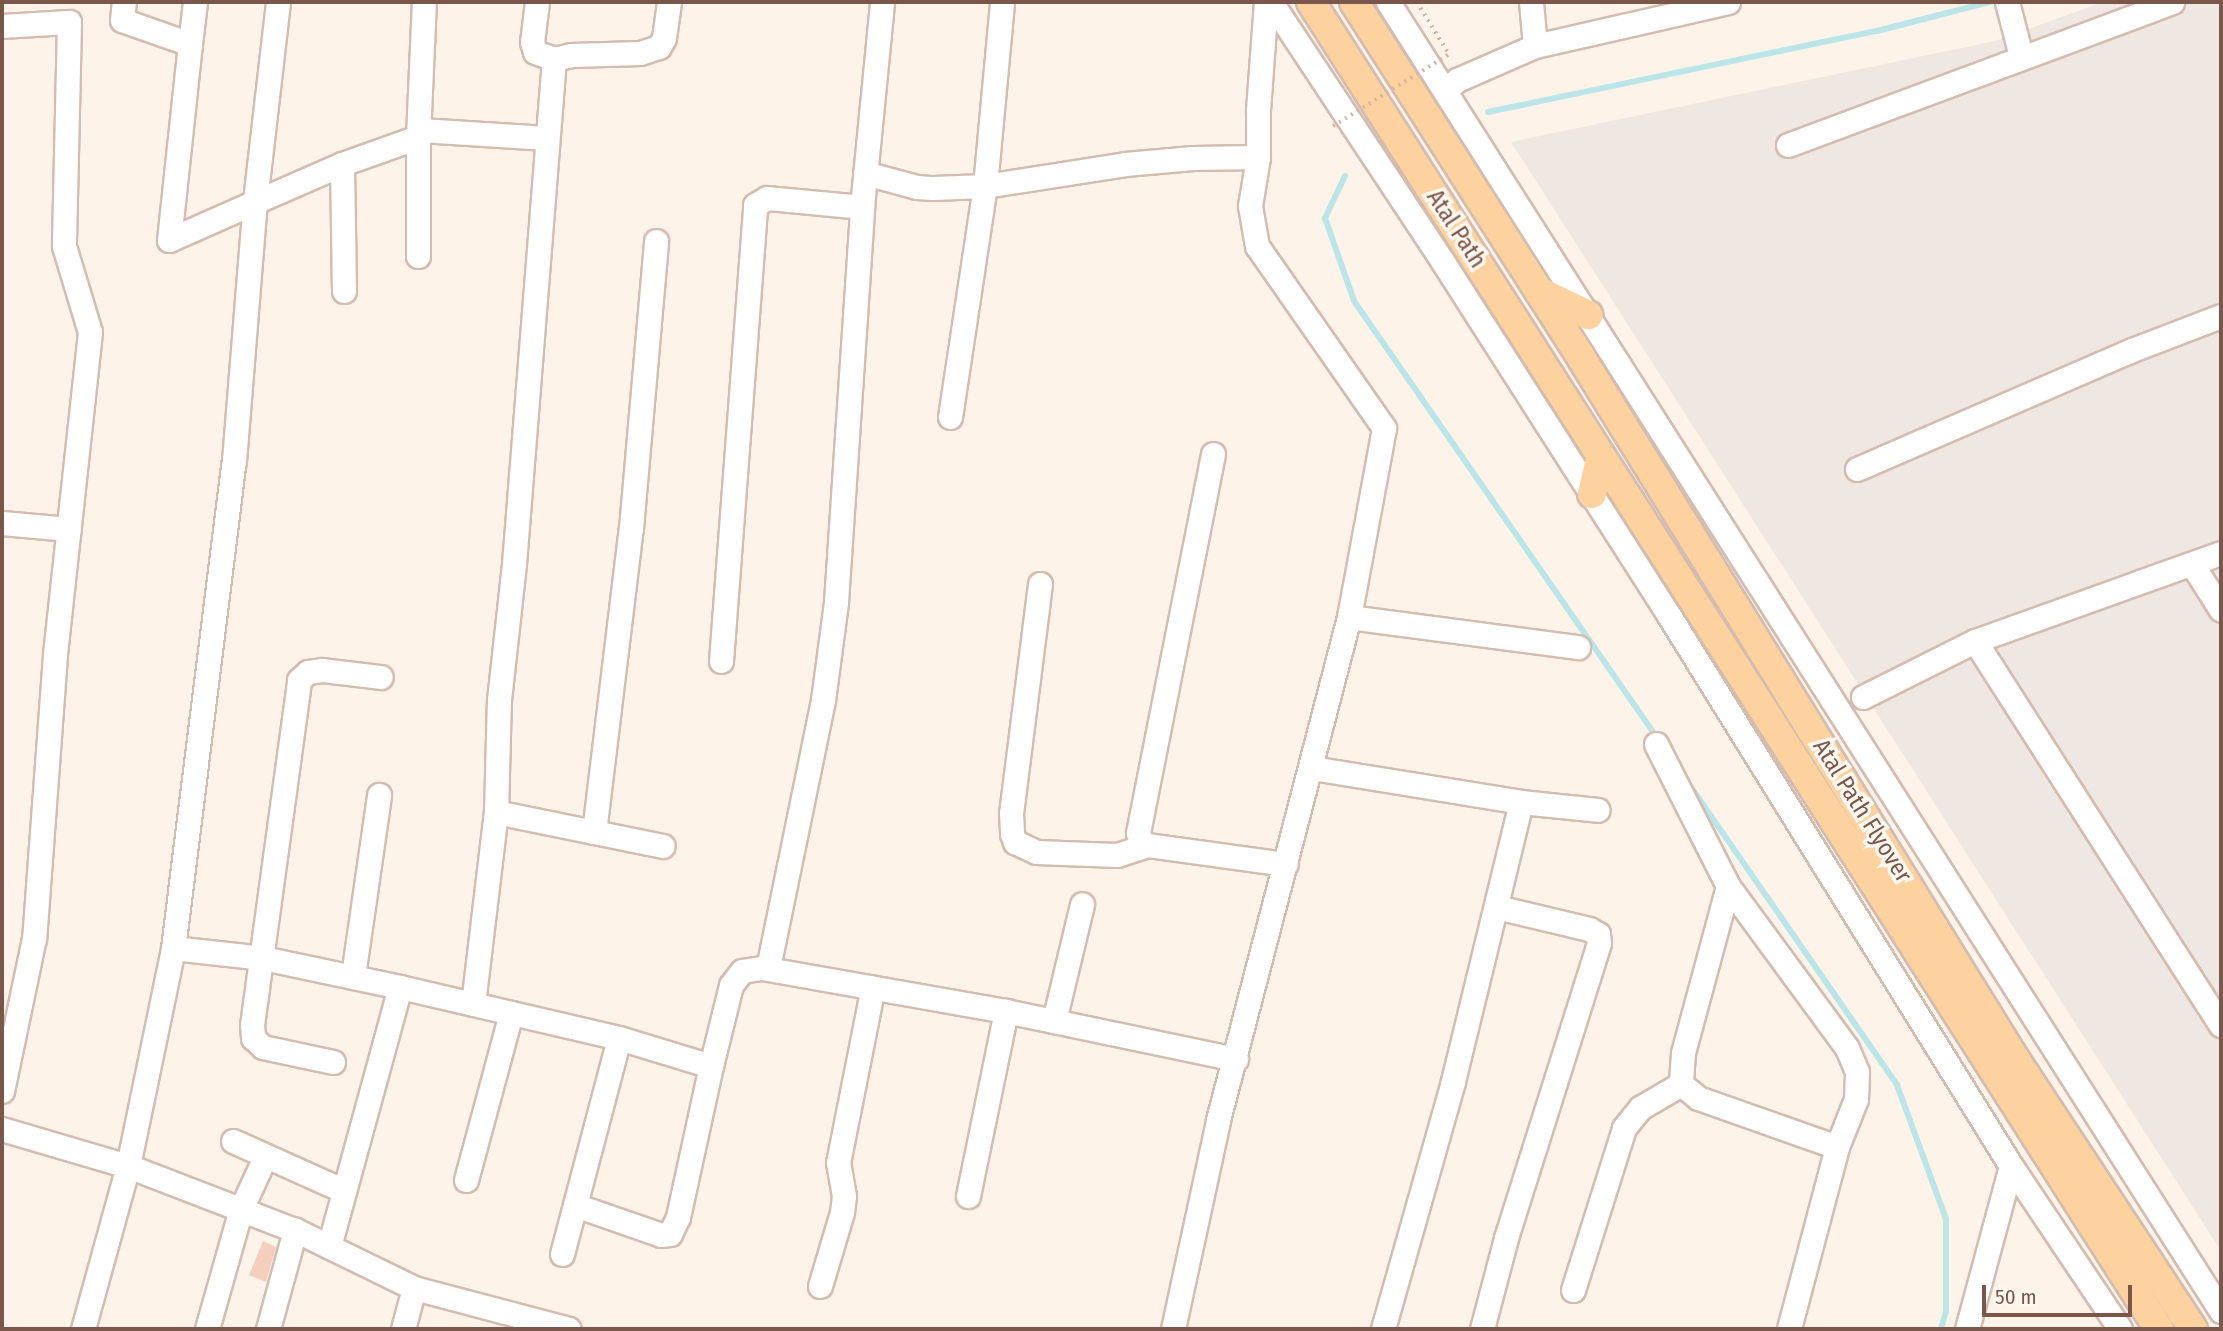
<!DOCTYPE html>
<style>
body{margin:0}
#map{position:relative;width:2223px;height:1331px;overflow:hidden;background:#fdf3e8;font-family:"Fira Sans Condensed",sans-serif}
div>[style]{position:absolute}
.industrial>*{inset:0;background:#eee7e2}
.stream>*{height:6px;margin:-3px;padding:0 3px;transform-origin:3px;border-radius:3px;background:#bbe6e9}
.building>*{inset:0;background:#f4cfbe}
.path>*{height:3.5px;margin-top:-1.75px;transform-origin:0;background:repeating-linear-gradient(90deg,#dab2a1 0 2px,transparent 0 7px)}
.roads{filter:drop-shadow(2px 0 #d3bcb0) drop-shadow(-2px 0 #d3bcb0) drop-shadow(0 2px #d3bcb0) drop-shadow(0 -2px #d3bcb0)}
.minor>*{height:23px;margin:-11.5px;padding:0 11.5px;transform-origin:11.5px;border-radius:11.5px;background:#fff}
.major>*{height:28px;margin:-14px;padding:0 14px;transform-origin:14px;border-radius:14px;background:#fed29e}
.path-bridge>*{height:3.5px;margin-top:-1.75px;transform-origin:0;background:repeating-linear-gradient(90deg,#dab2a1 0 2px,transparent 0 7px)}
span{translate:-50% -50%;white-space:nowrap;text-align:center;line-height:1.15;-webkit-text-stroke:7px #fff8f0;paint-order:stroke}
.street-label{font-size:24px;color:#7a574a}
.frame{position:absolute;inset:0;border:4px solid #7a574a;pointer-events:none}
.scale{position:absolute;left:1982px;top:1285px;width:150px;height:32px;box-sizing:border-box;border:4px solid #7a574a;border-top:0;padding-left:9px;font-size:21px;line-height:24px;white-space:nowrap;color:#7a574a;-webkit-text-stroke:5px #fff8f0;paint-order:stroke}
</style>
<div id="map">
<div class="industrial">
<div style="clip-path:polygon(2103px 2px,2221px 2px,2221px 1251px,1511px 142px,1995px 41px)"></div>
</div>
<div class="stream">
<div style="left:1488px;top:112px;width:397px;rotate:-11.8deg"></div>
<div style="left:1877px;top:31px;width:117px;rotate:-14.4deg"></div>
<div style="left:1345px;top:176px;width:47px;rotate:115.5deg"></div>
<div style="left:1325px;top:218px;width:88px;rotate:70.7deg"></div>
<div style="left:1354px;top:301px;width:533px;rotate:55.24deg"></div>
<div style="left:1686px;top:780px;width:371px;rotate:55.3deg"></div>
<div style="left:1897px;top:1085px;width:143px;rotate:69.9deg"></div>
<div style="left:1946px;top:1219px;width:92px;rotate:90deg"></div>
<div style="left:1946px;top:1311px;width:19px;rotate:106deg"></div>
</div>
<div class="building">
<div style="clip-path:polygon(263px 1241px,276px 1247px,266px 1282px,249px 1275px)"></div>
</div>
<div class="path">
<div style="left:1417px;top:2px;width:61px;rotate:58.4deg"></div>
</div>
<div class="roads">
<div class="minor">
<div style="left:278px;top:2px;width:201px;rotate:96.6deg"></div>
<div style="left:255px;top:202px;width:95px;rotate:-23.6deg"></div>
<div style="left:342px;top:164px;width:81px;rotate:-19.6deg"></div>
<div style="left:418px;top:137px;width:135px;rotate:-87.5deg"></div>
<div style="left:537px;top:2px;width:40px;rotate:97.1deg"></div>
<div style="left:532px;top:42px;width:10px;rotate:73deg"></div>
<div style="left:535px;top:52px;width:20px;rotate:20deg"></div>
<div style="left:1271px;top:2px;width:312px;rotate:56.5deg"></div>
<div style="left:1443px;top:262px;width:421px;rotate:57.4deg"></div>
<div style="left:1670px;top:617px;width:646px;rotate:58.15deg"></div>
<div style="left:2011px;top:1166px;width:196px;rotate:56.2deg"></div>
<div style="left:1388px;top:2px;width:1552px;rotate:57.53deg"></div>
<div style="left:1531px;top:2px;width:44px;rotate:84.8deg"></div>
<div style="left:2007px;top:2px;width:56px;rotate:75.5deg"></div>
<div style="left:2px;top:26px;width:67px;rotate:-3.4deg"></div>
<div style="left:69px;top:22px;width:224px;rotate:91.3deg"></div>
<div style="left:64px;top:246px;width:90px;rotate:73.2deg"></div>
<div style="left:90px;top:332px;width:325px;rotate:96.2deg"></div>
<div style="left:55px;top:655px;width:284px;rotate:94.2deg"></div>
<div style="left:34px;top:938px;width:156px;rotate:101.8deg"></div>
<div style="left:190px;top:44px;width:42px;rotate:-83.2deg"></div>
<div style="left:1445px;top:91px;width:16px;rotate:-43deg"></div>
<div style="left:1457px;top:80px;width:85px;rotate:-23.6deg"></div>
<div style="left:1535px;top:46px;width:198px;rotate:-12.8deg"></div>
<div style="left:420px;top:130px;width:127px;rotate:3.6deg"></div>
<div style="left:418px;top:137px;width:119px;rotate:90deg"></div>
<div style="left:1788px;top:145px;width:410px;rotate:-20.4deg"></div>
<div style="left:342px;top:164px;width:127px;rotate:89.1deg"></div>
<div style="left:865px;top:173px;width:54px;rotate:15.1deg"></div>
<div style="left:917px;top:187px;width:16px;rotate:4deg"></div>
<div style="left:933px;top:188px;width:52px;rotate:-2.2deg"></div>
<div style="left:985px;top:186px;width:142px;rotate:-8.9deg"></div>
<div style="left:1125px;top:164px;width:68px;rotate:-5deg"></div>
<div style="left:1193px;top:158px;width:65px;rotate:-0.9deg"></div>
<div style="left:950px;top:417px;width:234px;rotate:-81.4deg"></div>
<div style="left:985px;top:186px;width:185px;rotate:-84.7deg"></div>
<div style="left:1213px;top:454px;width:386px;rotate:101.2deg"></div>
<div style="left:1138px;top:833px;width:9px;rotate:72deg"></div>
<div style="left:1141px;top:842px;width:7px;rotate:27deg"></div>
<div style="left:1147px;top:845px;width:140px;rotate:7.8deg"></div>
<div style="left:1857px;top:469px;width:300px;rotate:-23.4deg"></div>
<div style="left:2132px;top:350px;width:95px;rotate:-20.9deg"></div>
<div style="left:2px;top:523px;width:67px;rotate:5.1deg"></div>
<div style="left:2192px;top:564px;width:54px;rotate:57.8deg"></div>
<div style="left:1040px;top:584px;width:231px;rotate:97.2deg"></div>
<div style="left:1011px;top:813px;width:21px;rotate:87deg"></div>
<div style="left:1012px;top:834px;width:9px;rotate:69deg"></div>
<div style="left:1015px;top:842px;width:23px;rotate:25deg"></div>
<div style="left:1036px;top:852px;width:81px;rotate:2.1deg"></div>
<div style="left:1117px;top:855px;width:32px;rotate:-18deg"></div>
<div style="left:1349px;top:617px;width:231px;rotate:7.5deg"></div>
<div style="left:1975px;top:641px;width:456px;rotate:57.4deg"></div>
<div style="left:721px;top:661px;width:457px;rotate:-85.7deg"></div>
<div style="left:755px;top:205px;width:14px;rotate:-30deg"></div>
<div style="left:767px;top:198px;width:95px;rotate:5.4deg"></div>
<div style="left:1863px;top:697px;width:125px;rotate:-26.6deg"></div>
<div style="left:1975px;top:641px;width:261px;rotate:-19.7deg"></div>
<div style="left:1656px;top:744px;width:159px;rotate:63.1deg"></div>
<div style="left:1728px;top:886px;width:201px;rotate:53.7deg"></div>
<div style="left:1847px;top:1048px;width:26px;rotate:67deg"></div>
<div style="left:1857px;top:1072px;width:27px;rotate:92deg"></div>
<div style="left:1856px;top:1099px;width:52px;rotate:111.6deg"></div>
<div style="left:1837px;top:1147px;width:188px;rotate:104.8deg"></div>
<div style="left:1312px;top:768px;width:212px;rotate:9.2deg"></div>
<div style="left:1521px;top:802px;width:77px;rotate:5.9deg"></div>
<div style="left:496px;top:812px;width:170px;rotate:11.5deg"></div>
<div style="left:594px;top:832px;width:306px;rotate:-83.1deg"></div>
<div style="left:631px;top:528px;width:288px;rotate:-85deg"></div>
<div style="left:1728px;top:886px;width:173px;rotate:105.1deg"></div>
<div style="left:1683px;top:1053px;width:31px;rotate:94deg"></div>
<div style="left:1681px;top:1084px;width:22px;rotate:39deg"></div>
<div style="left:1698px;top:1098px;width:147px;rotate:19.4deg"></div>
<div style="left:173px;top:948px;width:91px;rotate:6.3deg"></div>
<div style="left:263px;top:958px;width:140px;rotate:12deg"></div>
<div style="left:400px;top:987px;width:269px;rotate:105.3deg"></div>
<div style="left:768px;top:968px;width:274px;rotate:-78.4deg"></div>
<div style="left:823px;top:700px;width:99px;rotate:-82.4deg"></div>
<div style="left:836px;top:602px;width:396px;rotate:-86.2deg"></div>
<div style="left:862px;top:207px;width:206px;rotate:-84.4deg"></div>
<div style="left:353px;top:976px;width:183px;rotate:-81.8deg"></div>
<div style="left:400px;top:987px;width:225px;rotate:13.1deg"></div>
<div style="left:619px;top:1038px;width:96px;rotate:16.9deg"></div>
<div style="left:711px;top:1066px;width:83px;rotate:-76.1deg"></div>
<div style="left:731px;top:985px;width:18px;rotate:-52deg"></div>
<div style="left:742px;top:971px;width:20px;rotate:-9deg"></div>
<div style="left:762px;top:968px;width:248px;rotate:10deg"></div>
<div style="left:1006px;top:1011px;width:235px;rotate:11.8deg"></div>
<div style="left:473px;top:1004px;width:193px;rotate:-83.2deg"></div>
<div style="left:496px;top:812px;width:112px;rotate:-88.5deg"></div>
<div style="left:499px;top:700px;width:137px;rotate:-83.7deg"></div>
<div style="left:514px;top:564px;width:507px;rotate:-85.47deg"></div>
<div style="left:554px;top:59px;width:17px;rotate:-13deg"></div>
<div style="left:571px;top:55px;width:69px;rotate:-1.7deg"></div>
<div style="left:640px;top:53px;width:20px;rotate:-18deg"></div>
<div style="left:659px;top:47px;width:10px;rotate:-61deg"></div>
<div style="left:664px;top:38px;width:36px;rotate:-82deg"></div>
<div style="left:1054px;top:1021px;width:120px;rotate:-76.5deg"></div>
<div style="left:333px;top:1062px;width:72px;rotate:-167.9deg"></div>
<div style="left:263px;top:1047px;width:13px;rotate:-138deg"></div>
<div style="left:253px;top:1038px;width:13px;rotate:-94deg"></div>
<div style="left:252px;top:1025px;width:348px;rotate:-82.2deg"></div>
<div style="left:299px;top:680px;width:12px;rotate:-42deg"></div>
<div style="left:308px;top:672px;width:14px;rotate:-8deg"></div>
<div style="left:322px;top:670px;width:59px;rotate:6.8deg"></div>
<div style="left:2px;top:1129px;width:131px;rotate:16.4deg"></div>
<div style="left:128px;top:1166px;width:179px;rotate:21deg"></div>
<div style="left:295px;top:1230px;width:132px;rotate:26deg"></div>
<div style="left:414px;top:1288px;width:160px;rotate:14.8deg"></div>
<div style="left:233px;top:1141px;width:122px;rotate:24.2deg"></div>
<div style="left:466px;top:1180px;width:173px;rotate:-74.9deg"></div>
<div style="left:968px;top:1196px;width:189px;rotate:-78.4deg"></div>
<div style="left:575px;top:1205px;width:91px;rotate:19.2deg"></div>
<div style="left:661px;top:1235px;width:9px;rotate:-6deg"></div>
<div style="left:670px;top:1234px;width:19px;rotate:-65deg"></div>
<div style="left:678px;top:1217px;width:155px;rotate:-77.7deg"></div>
<div style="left:562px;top:1254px;width:223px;rotate:-75.2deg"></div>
<div style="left:820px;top:1286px;width:77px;rotate:-73.4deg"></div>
<div style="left:842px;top:1212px;width:16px;rotate:-83deg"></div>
<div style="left:844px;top:1196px;width:34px;rotate:-100deg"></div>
<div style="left:838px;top:1163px;width:179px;rotate:-78.8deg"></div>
<div style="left:1573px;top:1290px;width:170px;rotate:-72.5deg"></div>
<div style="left:1624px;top:1128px;width:26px;rotate:-51deg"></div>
<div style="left:1640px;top:1108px;width:48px;rotate:-30.3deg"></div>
<div style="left:83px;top:1329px;width:169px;rotate:-74.6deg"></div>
<div style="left:128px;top:1166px;width:223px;rotate:-78.3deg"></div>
<div style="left:173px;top:948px;width:491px;rotate:-82.9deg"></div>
<div style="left:234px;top:461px;width:260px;rotate:-85.4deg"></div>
<div style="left:255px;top:202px;width:94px;rotate:156.2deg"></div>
<div style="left:169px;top:240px;width:197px;rotate:-83.9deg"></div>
<div style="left:190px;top:44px;width:72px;rotate:-160.6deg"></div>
<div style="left:122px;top:20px;width:18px;rotate:-84deg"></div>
<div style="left:207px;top:1329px;width:125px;rotate:-74.2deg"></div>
<div style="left:241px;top:1209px;width:57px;rotate:-65.2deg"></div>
<div style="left:268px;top:1329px;width:103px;rotate:-74.7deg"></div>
<div style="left:403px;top:1329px;width:42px;rotate:-75deg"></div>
<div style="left:1173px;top:1329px;width:214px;rotate:-77.8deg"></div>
<div style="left:1218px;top:1120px;width:520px;rotate:-75.4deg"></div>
<div style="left:1349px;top:617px;width:192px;rotate:-79.5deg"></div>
<div style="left:1384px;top:428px;width:222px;rotate:-124.9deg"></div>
<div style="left:1257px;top:246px;width:41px;rotate:-99.9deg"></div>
<div style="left:1250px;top:206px;width:50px;rotate:-80.7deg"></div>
<div style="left:1258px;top:157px;width:47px;rotate:-90deg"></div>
<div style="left:1258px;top:110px;width:108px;rotate:-85.8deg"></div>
<div style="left:1383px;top:1329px;width:258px;rotate:-74.2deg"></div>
<div style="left:1453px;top:1081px;width:287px;rotate:-76.3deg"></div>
<div style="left:1482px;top:1329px;width:94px;rotate:-75.2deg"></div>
<div style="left:1506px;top:1238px;width:309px;rotate:-72.5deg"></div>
<div style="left:1599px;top:943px;width:9px;rotate:-96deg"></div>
<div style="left:1598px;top:934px;width:10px;rotate:-151deg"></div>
<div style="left:1589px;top:929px;width:95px;rotate:-166.6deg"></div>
<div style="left:1967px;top:1329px;width:169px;rotate:-74.9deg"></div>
</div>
<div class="major">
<div style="left:1311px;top:2px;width:1575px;rotate:57.42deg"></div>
<div style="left:1354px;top:2px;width:424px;rotate:57.4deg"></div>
<div style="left:1582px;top:359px;width:823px;rotate:58.26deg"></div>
<div style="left:2015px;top:1059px;width:323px;rotate:56.6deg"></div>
<div style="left:1539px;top:291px;width:55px;rotate:26.1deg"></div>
<div style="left:1592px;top:494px;width:39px;rotate:-77deg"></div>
</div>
</div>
<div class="path-bridge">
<div style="left:1333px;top:126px;width:137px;rotate:-31.8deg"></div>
</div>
<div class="street-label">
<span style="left:1456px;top:229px;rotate:57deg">Atal Path</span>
<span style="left:1862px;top:811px;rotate:58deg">Atal Path Flyover</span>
</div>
<div class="frame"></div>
<div class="scale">50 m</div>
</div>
